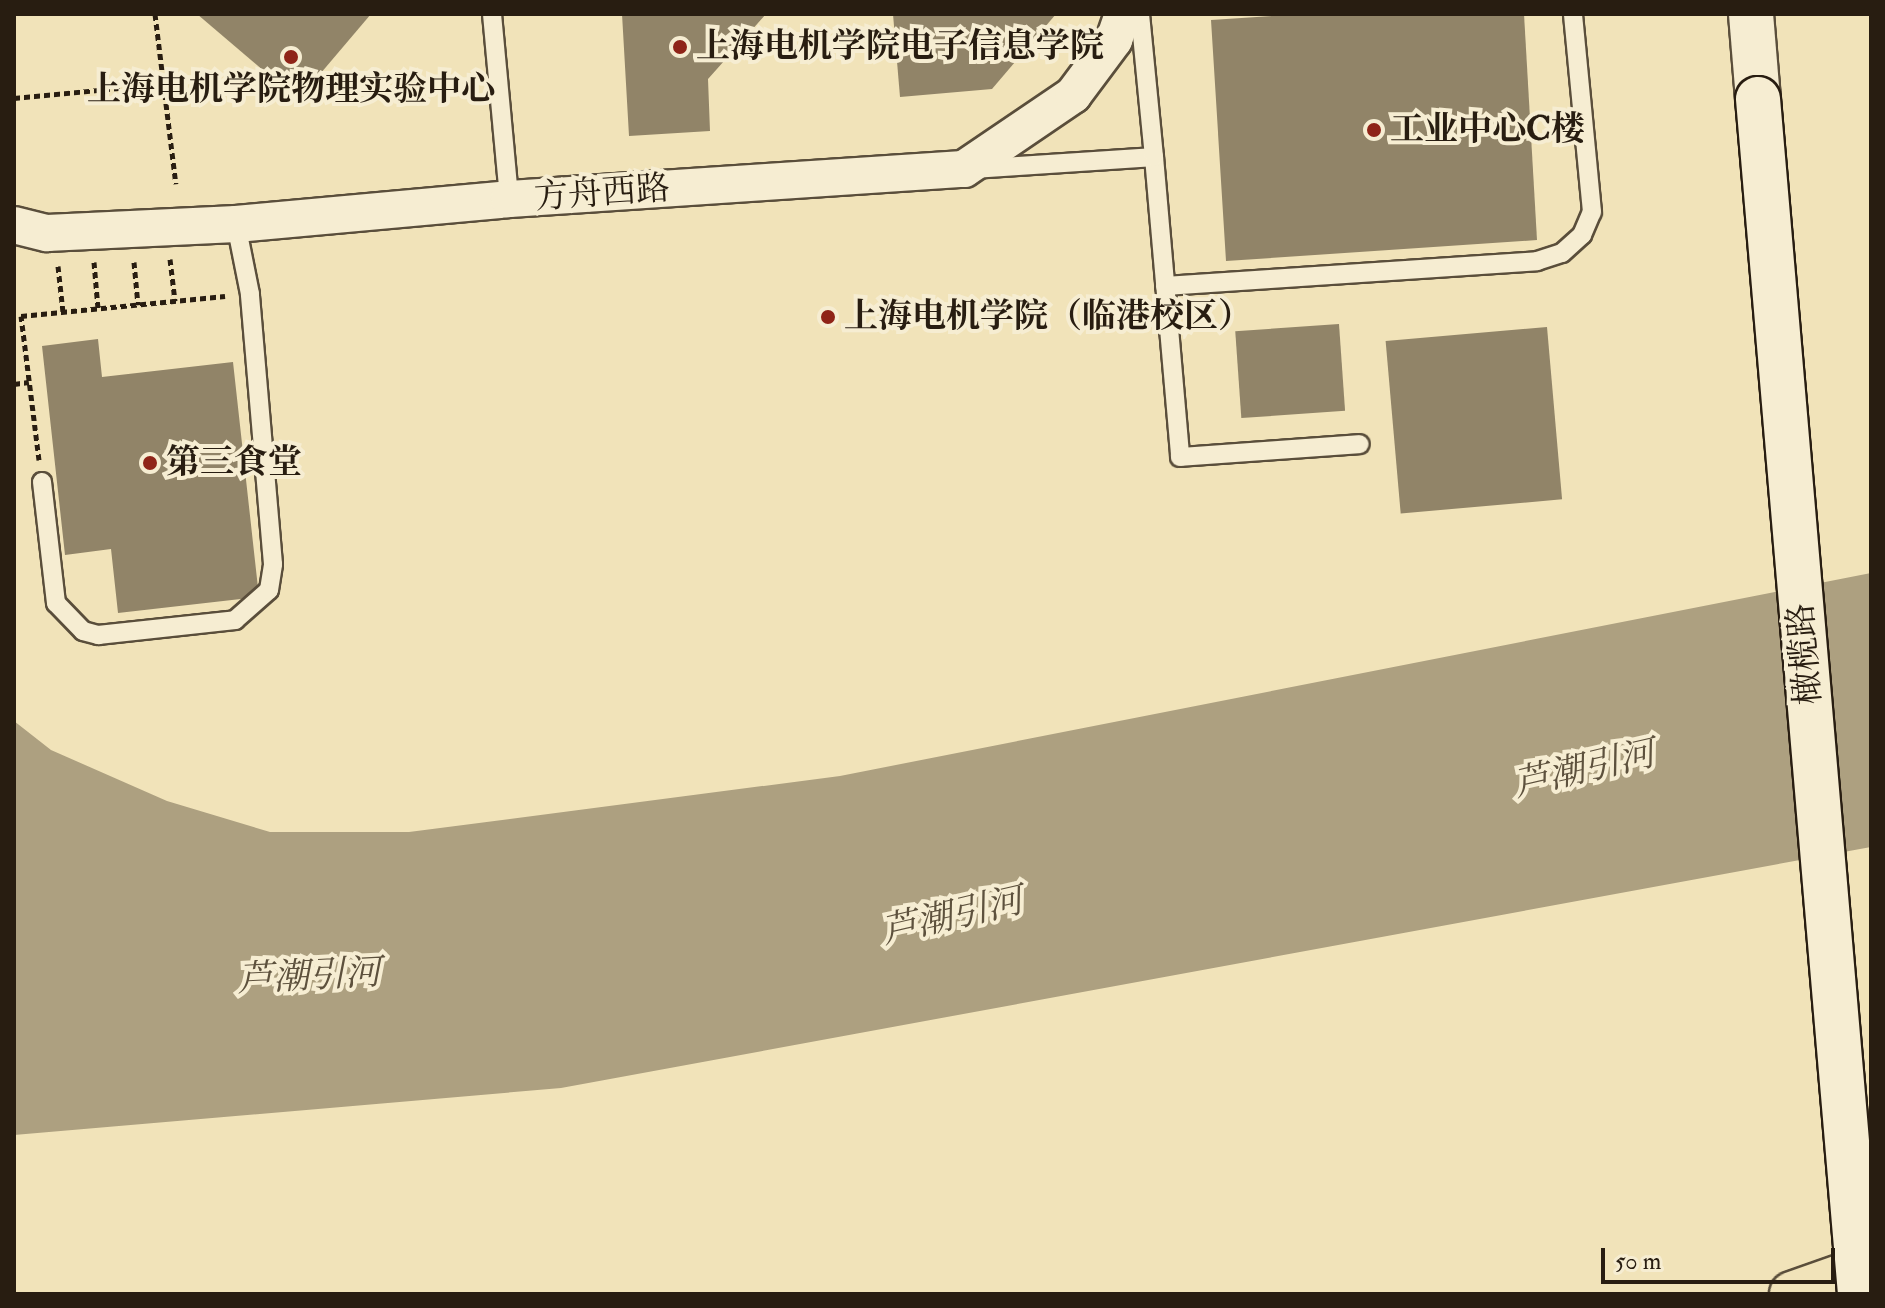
<!DOCTYPE html>
<meta charset="utf-8">
<style>
body{margin:0}
#map{position:relative;width:1885px;height:1308px;overflow:hidden;background:#f1e3b9;font-family:"IM FELL Double Pica","Noto Serif SC",serif}
div>[style]{position:absolute}
.water>*{inset:0;background:#ada080}
.building>*{inset:0;background:#918468;transform-origin:0 0}
.path>*{height:5px;margin-top:-2.5px;transform-origin:0;background:repeating-linear-gradient(90deg,#281d11 0 6px,transparent 0 10px)}
.roads{filter:drop-shadow(2px 0 #5a4e3b) drop-shadow(-2px 0 #5a4e3b) drop-shadow(0 2px #5a4e3b) drop-shadow(0 -2px #5a4e3b)}
.service>*{height:18px;margin:-9px;padding:0 9px;transform-origin:9px;border-radius:9px;background:#f6edd2}
.minor>*{height:36px;margin:-18px;padding:0 18px;transform-origin:18px;border-radius:18px;background:#f6edd2}
.secondary>*{height:44px;margin:-22px;padding:0 22px;transform-origin:22px;border-radius:22px;background:#f6edd2}
.motorway>*{height:44px;margin:-22px;padding:0 22px;transform-origin:22px;border-radius:22px;background:#f1e3b9}
.bridges{filter:drop-shadow(2px 0 #281d11) drop-shadow(-2px 0 #281d11) drop-shadow(0 2px #281d11) drop-shadow(0 -2px #281d11)}
.secondary-bridge>*{height:44px;margin:-22px;padding:0 22px;transform-origin:22px;border-radius:22px;background:#f6edd2}
.dots>*{width:22px;height:22px;translate:-50% -50%;box-sizing:border-box;border:4px solid #f6edd2;border-radius:50%}
span{translate:-50% -50%;white-space:nowrap;text-align:center;line-height:1.15;-webkit-text-stroke:8px #f6edd2;paint-order:stroke}
.poi-label{font-size:34px;color:#281d11;font-weight:700}
.left{translate:0 -50%;text-align:left}
.street-label{font-size:34px;color:#281d11}
.water-label{font-size:36px;color:#5d513d;font-style:italic}
.frame{position:absolute;inset:0;border:16px solid #281d11;pointer-events:none}
.scale{position:absolute;left:1601px;top:1248px;width:234px;height:36px;box-sizing:border-box;border:4px solid #281d11;border-top:0;padding-left:10px;font-size:24px;line-height:28px;white-space:nowrap;color:#281d11;-webkit-text-stroke:6px #f6edd2;paint-order:stroke}
</style>
<div id="map">
<div class="water">
<div style="clip-path:polygon(1871px 573px,1871px 847px,561px 1088px,14px 1135px,14px 721px,51px 750px,167px 801px,270px 832px,409px 832px,840px 776px)"></div>
</div>
<div class="building">
<div style="clip-path:polygon(197px 14px,371px 14px,298px 100px)"></div>
<div style="clip-path:polygon(622px 14px,766px 14px,708px 79px,710px 131px,629px 136px)"></div>
<div style="clip-path:polygon(893px 14px,1056px 14px,992px 89px,900px 97px)"></div>
<div style="clip-path:polygon(1301px 14px,1524px 14px,1537px 240px,1226px 261px,1211px 20px)"></div>
<div style="left:1339px;top:324px;width:87px;height:104px;rotate:86deg"></div>
<div style="left:1547px;top:327px;width:173px;height:162px;rotate:85deg"></div>
<div style="clip-path:polygon(98px 339px,102px 377px,233px 362px,259px 597px,118px 613px,111px 549px,65px 555px,42px 346px)"></div>
</div>
<div class="path">
<div style="left:155px;top:14px;width:171px;rotate:83deg"></div>
<div style="left:14px;top:98px;width:150px;rotate:-5.4deg"></div>
<div style="left:170px;top:259px;width:42px;rotate:83.2deg"></div>
<div style="left:94px;top:262px;width:47px;rotate:85.1deg"></div>
<div style="left:134px;top:262px;width:43px;rotate:84.7deg"></div>
<div style="left:58px;top:266px;width:46px;rotate:83.8deg"></div>
<div style="left:14px;top:384px;width:15px;rotate:-8deg"></div>
<div style="left:39px;top:460px;width:145px;rotate:-97.1deg"></div>
<div style="left:21px;top:316px;width:205px;rotate:-5.6deg"></div>
</div>
<div class="roads">
<div class="service">
<div style="left:492px;top:14px;width:186px;rotate:84.7deg"></div>
<div style="left:1154px;top:157px;width:301px;rotate:85deg"></div>
<div style="left:1180px;top:457px;width:180px;rotate:-4.1deg"></div>
<div style="left:974px;top:169px;width:180px;rotate:-3.8deg"></div>
<div style="left:1154px;top:157px;width:144px;rotate:-95.6deg"></div>
<div style="left:1165px;top:286px;width:373px;rotate:-3.8deg"></div>
<div style="left:1537px;top:261px;width:26px;rotate:-18deg"></div>
<div style="left:1562px;top:253px;width:27px;rotate:-42deg"></div>
<div style="left:1582px;top:235px;width:25px;rotate:-67deg"></div>
<div style="left:1592px;top:212px;width:199px;rotate:-95.5deg"></div>
<div style="left:42px;top:482px;width:122px;rotate:83.4deg"></div>
<div style="left:56px;top:603px;width:39px;rotate:46deg"></div>
<div style="left:83px;top:631px;width:16px;rotate:15deg"></div>
<div style="left:98px;top:635px;width:138px;rotate:-6.2deg"></div>
<div style="left:235px;top:620px;width:45px;rotate:-41.4deg"></div>
<div style="left:269px;top:590px;width:26px;rotate:-81deg"></div>
<div style="left:273px;top:564px;width:271px;rotate:-94.9deg"></div>
<div style="left:250px;top:294px;width:71px;rotate:-101.3deg"></div>
</div>
<div class="minor">
<div style="left:14px;top:225px;width:34px;rotate:14deg"></div>
<div style="left:47px;top:233px;width:189px;rotate:-2.7deg"></div>
<div style="left:236px;top:224px;width:274px;rotate:-5.2deg"></div>
<div style="left:509px;top:199px;width:456px;rotate:-3.8deg"></div>
<div style="left:964px;top:169px;width:132px;rotate:-34.2deg"></div>
<div style="left:1073px;top:95px;width:69px;rotate:-53.3deg"></div>
<div style="left:1114px;top:40px;width:28px;rotate:-71deg"></div>
</div>
<div class="secondary">
<div style="left:1751px;top:14px;width:85px;rotate:85.3deg"></div>
</div>
<div class="motorway">
<div style="left:1792px;top:1294px;width:84px;rotate:-19.5deg"></div>
</div>
</div>
<div class="bridges">
<div class="secondary-bridge">
<div style="left:1758px;top:99px;width:1199px;rotate:85.12deg"></div>
</div>
</div>
<div class="dots">
<div style="left:680px;top:47px;background:#8f2418"></div>
<div style="left:291px;top:57px;background:#8f2418"></div>
<div style="left:1374px;top:130px;background:#8f2418"></div>
<div style="left:828px;top:317px;background:#8f2418"></div>
<div style="left:150px;top:463px;background:#8f2418"></div>
</div>
<div class="poi-label">
<span class="left" style="left:696px;top:47px">上海电机学院电子信息学院</span>
<span style="left:291px;top:90px">上海电机学院物理实验中心</span>
<span class="left" style="left:1390px;top:130px">工业中心C楼</span>
<span class="left" style="left:844px;top:317px">上海电机学院（临港校区）</span>
<span class="left" style="left:166px;top:463px">第三食堂</span>
</div>
<div class="street-label">
<span style="left:602px;top:193px;rotate:-4deg">方舟西路</span>
<span style="left:1805px;top:654px;rotate:-95deg">橄榄路</span>
</div>
<div class="water-label">
<span style="left:1584px;top:769px;rotate:-13deg">芦潮引河</span>
<span style="left:952px;top:916px;rotate:-13deg">芦潮引河</span>
<span style="left:309px;top:976px;rotate:-3deg">芦潮引河</span>
</div>
<div class="frame"></div>
<div class="scale">50 m</div>
</div>
